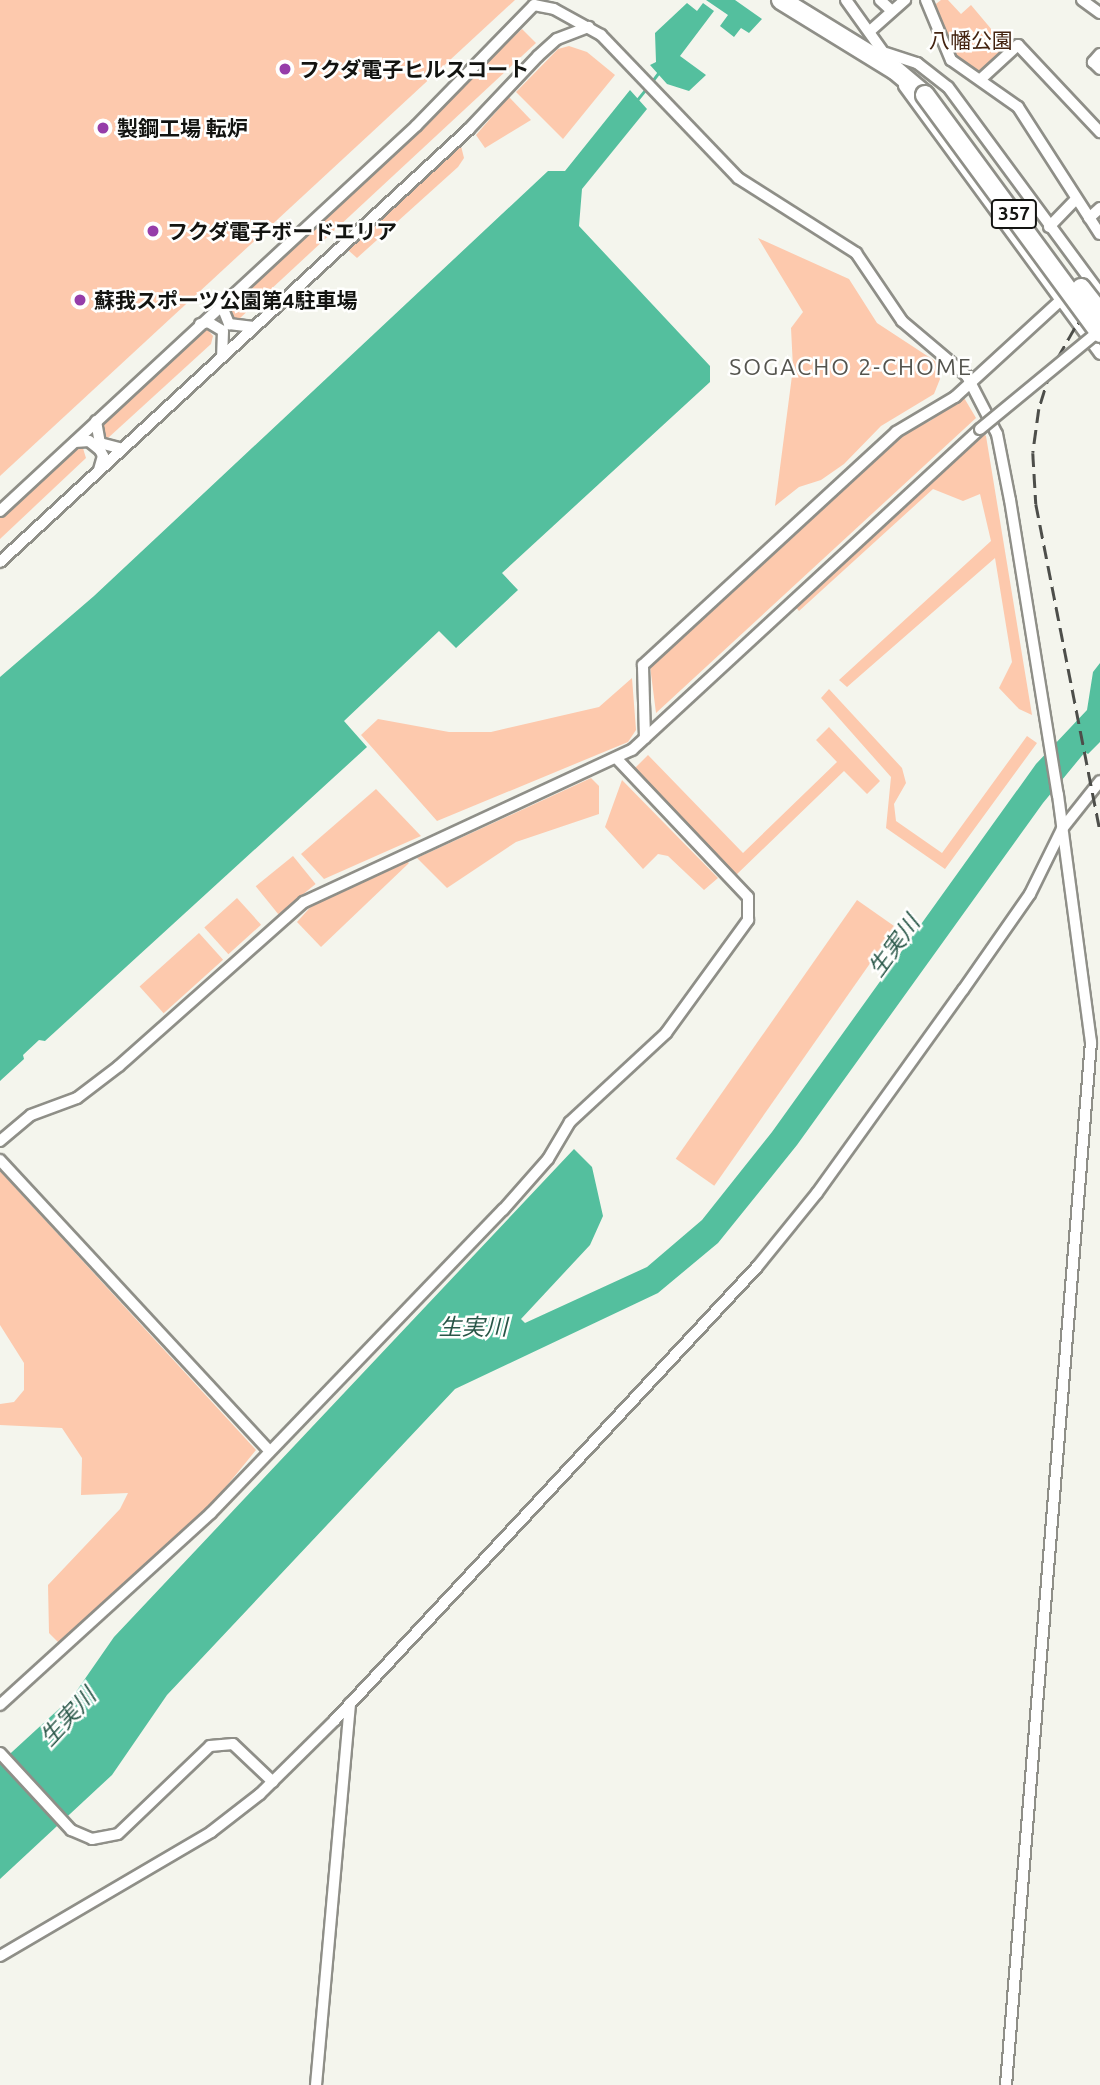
<!DOCTYPE html>
<meta charset="utf-8">
<style>
body{margin:0}
#map{position:relative;width:1100px;height:2085px;overflow:hidden;background:#f4f5ed;font-family:Ubuntu,"Noto Sans JP",sans-serif}
div>[style]{position:absolute}
.green>*{inset:0;background:#fdc9ad;transform-origin:0 0}
.water>*{inset:0;background:#54bf9e}
.stream>*{height:2.5px;margin:-1.25px;padding:0 1.25px;transform-origin:1.25px;border-radius:1.25px;background:#54bf9e}
.roads{filter:drop-shadow(2px 0 #8f8f88) drop-shadow(-2px 0 #8f8f88) drop-shadow(0 2px #8f8f88) drop-shadow(0 -2px #8f8f88)}
.minor>*{height:10px;margin:-5px;padding:0 5px;transform-origin:5px;border-radius:5px;background:#fff}
.highway>*{height:18px;margin:-9px;padding:0 9px;transform-origin:9px;border-radius:9px;background:#fff}
.rail>*{height:2.5px;margin-top:-1.25px;transform-origin:0;background:repeating-linear-gradient(90deg,#4d4e4a 0 14px,transparent 0 21px)}
.bridges{filter:drop-shadow(2px 0 #8f8f88) drop-shadow(-2px 0 #8f8f88) drop-shadow(0 2px #8f8f88) drop-shadow(0 -2px #8f8f88)}
.minor-bridge>*{height:10px;margin:-5px;padding:0 5px;transform-origin:5px;border-radius:5px;background:#fff}
.highway-bridge>*{height:18px;margin:-9px;padding:0 9px;transform-origin:9px;border-radius:9px;background:#fff}
.dots>*{width:19px;height:19px;translate:-50% -50%;box-sizing:border-box;border:4px solid #fffffe;border-radius:50%}
span{translate:-50% -50%;white-space:nowrap;text-align:center;line-height:1.15;-webkit-text-stroke:5px #fffffe;paint-order:stroke}
.shield-label span{padding:2px 5px;background:#fffffe;border:2px solid;border-radius:5px;-webkit-text-stroke-width:0}
.shield-label{font-size:19px;color:#131411;font-weight:700}
.park-label{font-size:21px;color:#432310}
.poi-label{font-size:21px;color:#131411;font-weight:700}
.left{translate:0 -50%;text-align:left}
.neighbourhood-label{font-size:23px;color:#54544e;letter-spacing:2px}
.water-label{font-size:23px;color:#285647;font-style:italic}
</style>
<div id="map">
<div class="green">
<div style="clip-path:polygon(0 0,515px 0,0 476px)"></div>
<div style="clip-path:polygon(941px 0,948px 0,961px 14px,971px 5px,1008px 49px,981px 73px,954px 58px,932px 7px)"></div>
<div style="clip-path:polygon(522px 29px,536px 43px,239px 319px,228px 315px,227px 303px)"></div>
<div style="clip-path:polygon(569px 46px,587px 52px,615px 75px,563px 139px,516px 92px,558px 49px)"></div>
<div style="clip-path:polygon(509px 97px,531px 120px,485px 148px,476px 135px)"></div>
<div style="clip-path:polygon(461px 146px,464px 158px,458px 167px,357px 258px,348px 250px)"></div>
<div style="clip-path:polygon(758px 238px,849px 279px,877px 323px,935px 361px,940px 379px,934px 394px,881px 426px,844px 464px,821px 480px,799px 487px,775px 506px,793px 368px,791px 328px,803px 312px)"></div>
<div style="clip-path:polygon(206px 328px,213px 336px,211px 344px,108px 438px,99px 433px,102px 420px)"></div>
<div style="clip-path:polygon(963px 396px,976px 418px,656px 713px,650px 666px,903px 433px,930px 421px)"></div>
<div style="clip-path:polygon(982px 432px,986px 436px,1032px 715px,1019px 709px,999px 688px,1012px 662px,995px 558px,847px 687px,839px 680px,991px 541px,980px 494px,963px 501px,933px 489px,799px 611px,794px 605px)"></div>
<div style="clip-path:polygon(82px 445px,86px 458px,0 539px,0 516px,76px 446px)"></div>
<div style="clip-path:polygon(632px 678px,636px 730px,628px 742px,437px 821px,361px 735px,378px 719px,449px 732px,491px 732px,599px 707px)"></div>
<div style="clip-path:polygon(829px 689px,902px 768px,906px 783px,894px 804px,896px 821px,942px 853px,1027px 736px,1037px 743px,945px 869px,886px 828px,891px 777px,821px 698px)"></div>
<div style="clip-path:polygon(829px 727px,880px 781px,867px 794px,844px 771px,735px 876px,633px 770px,648px 755px,743px 853px,837px 762px,816px 740px)"></div>
<div style="clip-path:polygon(591px 778px,599px 786px,599px 814px,516px 842px,447px 888px,417px 858px)"></div>
<div style="clip-path:polygon(622px 780px,718px 878px,704px 890px,668px 856px,658px 854px,643px 869px,605px 827px)"></div>
<div style="clip-path:polygon(376px 789px,421px 836px,324px 879px,301px 854px)"></div>
<div style="left:293px;top:856px;width:36px;height:48px;rotate:51deg"></div>
<div style="clip-path:polygon(403px 858px,409px 863px,321px 947px,297px 922px,315px 902px)"></div>
<div style="left:237px;top:898px;width:36px;height:44px;rotate:48deg"></div>
<div style="left:857px;top:900px;width:47px;height:316px;rotate:35deg"></div>
<div style="left:199px;top:933px;width:36px;height:80px;rotate:48deg"></div>
<div style="clip-path:polygon(0 1171px,256px 1450px,207px 1510px,59px 1643px,49px 1633px,48px 1585px,120px 1509px,128px 1493px,81px 1495px,82px 1458px,62px 1428px,0 1425px,0 1404px,14px 1402px,24px 1390px,24px 1363px,0 1325px)"></div>
</div>
<div class="water">
<div style="clip-path:polygon(706px 0,735px 0,762px 19px,749px 33px,741px 28px,734px 37px,720px 26px,728px 15px)"></div>
<div style="clip-path:polygon(687px 3px,697px 11px,703px 3px,714px 11px,680px 56px,706px 75px,689px 91px,667px 84px,650px 65px,656px 62px,655px 33px)"></div>
<div style="clip-path:polygon(630px 90px,647px 109px,582px 189px,579px 226px,710px 366px,710px 382px,502px 573px,518px 590px,456px 648px,439px 631px,344px 721px,367px 747px,45px 1041px,39px 1040px,23px 1055px,24px 1059px,0 1081px,0 677px,94px 596px,548px 171px,565px 171px)"></div>
<div style="clip-path:polygon(1100px 663px,1100px 742px,1088px 754px,1085px 752px,1043px 803px,797px 1145px,718px 1243px,658px 1293px,455px 1389px,167px 1695px,112px 1775px,0 1879px,0 1763px,73px 1696px,114px 1637px,574px 1149px,592px 1167px,603px 1216px,590px 1245px,521px 1319px,525px 1323px,647px 1267px,702px 1220px,772px 1132px,1036px 764px,1087px 710px,1093px 672px)"></div>
</div>
<div class="stream">
<div style="left:650px;top:84px;width:15px;rotate:-53deg"></div>
<div style="left:637px;top:100px;width:14px;rotate:-51deg"></div>
</div>
<div class="roads">
<div class="minor">
<div style="left:846px;top:0;width:81px;rotate:54.5deg"></div>
<div style="left:880px;top:0;width:16px;rotate:43deg"></div>
<div style="left:926px;top:0;width:65px;rotate:67.4deg"></div>
<div style="left:951px;top:60px;width:82px;rotate:35deg"></div>
<div style="left:1018px;top:107px;width:151px;rotate:57.2deg"></div>
<div style="left:1082px;top:0;width:22px;rotate:36deg"></div>
<div style="left:870px;top:31px;width:47px;rotate:-41.5deg"></div>
<div style="left:886px;top:53px;width:33px;rotate:18deg"></div>
<div style="left:917px;top:63px;width:39px;rotate:38deg"></div>
<div style="left:948px;top:87px;width:256px;rotate:53.6deg"></div>
<div style="left:1100px;top:54px;width:11px;rotate:131deg"></div>
<div style="left:1093px;top:62px;width:10px;rotate:45deg"></div>
<div style="left:982px;top:78px;width:49px;rotate:-42.5deg"></div>
<div style="left:1018px;top:45px;width:120px;rotate:46.7deg"></div>
<div style="left:904px;top:86px;width:332px;rotate:53.8deg"></div>
<div style="left:1089px;top:218px;width:15px;rotate:-42deg"></div>
<div style="left:1049px;top:227px;width:39px;rotate:-46deg"></div>
<div style="left:221px;top:304px;width:22px;rotate:68deg"></div>
<div style="left:229px;top:324px;width:25px;rotate:7deg"></div>
<div style="left:200px;top:324px;width:8px;rotate:-14deg"></div>
<div style="left:208px;top:322px;width:17px;rotate:31deg"></div>
<div style="left:223px;top:331px;width:25px;rotate:92deg"></div>
<div style="left:96px;top:421px;width:22px;rotate:80deg"></div>
<div style="left:100px;top:443px;width:23px;rotate:15deg"></div>
<div style="left:75px;top:442px;width:14px;rotate:-4deg"></div>
<div style="left:89px;top:441px;width:14px;rotate:39deg"></div>
<div style="left:100px;top:450px;width:7px;rotate:63deg"></div>
<div style="left:103px;top:456px;width:15px;rotate:106deg"></div>
<div style="left:0;top:511px;width:567px;rotate:-42.78deg"></div>
<div style="left:416px;top:126px;width:169px;rotate:-45.7deg"></div>
<div style="left:534px;top:5px;width:20px;rotate:11deg"></div>
<div style="left:554px;top:9px;width:54px;rotate:29deg"></div>
<div style="left:601px;top:35px;width:198px;rotate:46.2deg"></div>
<div style="left:738px;top:178px;width:140px;rotate:32.4deg"></div>
<div style="left:856px;top:253px;width:82px;rotate:55.9deg"></div>
<div style="left:902px;top:321px;width:85px;rotate:40.2deg"></div>
<div style="left:967px;top:376px;width:65px;rotate:62.7deg"></div>
<div style="left:997px;top:434px;width:67px;rotate:78.9deg"></div>
<div style="left:1010px;top:500px;width:299px;rotate:80.8deg"></div>
<div style="left:1058px;top:795px;width:249px;rotate:82.4deg"></div>
<div style="left:1091px;top:1042px;width:1046px;rotate:94.66deg"></div>
<div style="left:0;top:562px;width:638px;rotate:-42.71deg"></div>
<div style="left:469px;top:129px;width:100px;rotate:-46.6deg"></div>
<div style="left:538px;top:56px;width:25px;rotate:-42deg"></div>
<div style="left:557px;top:39px;width:34px;rotate:-21deg"></div>
<div style="left:645px;top:738px;width:73px;rotate:-91.6deg"></div>
<div style="left:643px;top:665px;width:344px;rotate:-42.6deg"></div>
<div style="left:896px;top:432px;width:69px;rotate:-30.7deg"></div>
<div style="left:955px;top:397px;width:144px;rotate:-42.5deg"></div>
<div style="left:0;top:1141px;width:40px;rotate:-40deg"></div>
<div style="left:31px;top:1115px;width:49px;rotate:-20.3deg"></div>
<div style="left:77px;top:1098px;width:53px;rotate:-37.3deg"></div>
<div style="left:119px;top:1066px;width:247px;rotate:-41.6deg"></div>
<div style="left:304px;top:902px;width:362px;rotate:-24.9deg"></div>
<div style="left:632px;top:750px;width:473px;rotate:-42.7deg"></div>
<div style="left:0;top:1160px;width:396px;rotate:47.2deg"></div>
<div style="left:0;top:1705px;width:285px;rotate:-42.3deg"></div>
<div style="left:211px;top:1513px;width:421px;rotate:-46.1deg"></div>
<div style="left:503px;top:1210px;width:68px;rotate:-48.6deg"></div>
<div style="left:548px;top:1159px;width:43px;rotate:-59.3deg"></div>
<div style="left:570px;top:1122px;width:131px;rotate:-42.8deg"></div>
<div style="left:666px;top:1033px;width:140px;rotate:-54deg"></div>
<div style="left:748px;top:920px;width:23px;rotate:-90deg"></div>
<div style="left:748px;top:897px;width:190px;rotate:-133.5deg"></div>
<div style="left:0;top:1753px;width:105px;rotate:47.3deg"></div>
<div style="left:71px;top:1830px;width:23px;rotate:23deg"></div>
<div style="left:92px;top:1839px;width:26px;rotate:-11deg"></div>
<div style="left:118px;top:1834px;width:127px;rotate:-43.7deg"></div>
<div style="left:210px;top:1746px;width:23px;rotate:-5deg"></div>
<div style="left:233px;top:1744px;width:55px;rotate:43.5deg"></div>
<div style="left:0;top:1956px;width:245px;rotate:-30.4deg"></div>
<div style="left:211px;top:1832px;width:62px;rotate:-37.8deg"></div>
<div style="left:260px;top:1794px;width:105px;rotate:-44.6deg"></div>
<div style="left:335px;top:1720px;width:619px;rotate:-47.03deg"></div>
<div style="left:757px;top:1267px;width:95px;rotate:-51deg"></div>
<div style="left:817px;top:1193px;width:250px;rotate:-54.3deg"></div>
<div style="left:963px;top:990px;width:117px;rotate:-55.1deg"></div>
<div style="left:1030px;top:894px;width:72px;rotate:-63.8deg"></div>
<div style="left:1062px;top:829px;width:61px;rotate:-51.6deg"></div>
<div style="left:316px;top:2085px;width:383px;rotate:-84.9deg"></div>
</div>
<div class="highway">
<div style="left:781px;top:0;width:134px;rotate:31.6deg"></div>
<div style="left:895px;top:70px;width:39px;rotate:40deg"></div>
</div>
</div>
<div class="rail">
<div style="left:1100px;top:297px;width:40px;rotate:129deg"></div>
<div style="left:1075px;top:328px;width:48px;rotate:119.7deg"></div>
<div style="left:1051px;top:370px;width:41px;rotate:107.1deg"></div>
<div style="left:1039px;top:409px;width:44px;rotate:97.8deg"></div>
<div style="left:1033px;top:453px;width:51px;rotate:86.6deg"></div>
<div style="left:1036px;top:504px;width:331px;rotate:78.9deg"></div>
</div>
<div class="bridges">
<div class="minor-bridge">
<div style="left:980px;top:429px;width:154px;rotate:-39.5deg"></div>
</div>
<div class="highway-bridge">
<div style="left:925px;top:95px;width:295px;rotate:53.7deg"></div>
<div style="left:1081px;top:288px;width:31px;rotate:52deg"></div>
</div>
</div>
<div class="dots">
<div style="left:285px;top:69px;background:#963da9"></div>
<div style="left:103px;top:128px;background:#963da9"></div>
<div style="left:153px;top:231px;background:#963da9"></div>
<div style="left:80px;top:300px;background:#963da9"></div>
</div>
<div class="shield-label">
<span style="left:1014px;top:214px">357</span>
</div>
<div class="park-label">
<span style="left:971px;top:40px">八幡公園</span>
</div>
<div class="poi-label">
<span class="left" style="left:299px;top:69px">フクダ電子ヒルスコート</span>
<span class="left" style="left:117px;top:128px">製鋼工場 転炉</span>
<span class="left" style="left:167px;top:231px">フクダ電子ボードエリア</span>
<span class="left" style="left:94px;top:300px">蘇我スポーツ公園第4駐車場</span>
</div>
<div class="neighbourhood-label">
<span style="left:851px;top:367px">SOGACHO 2-CHOME</span>
</div>
<div class="water-label">
<span style="left:894px;top:946px;rotate:-54deg">生実川</span>
<span style="left:473px;top:1327px">生実川</span>
<span style="left:68px;top:1717px;rotate:-47deg">生実川</span>
</div>
</div>
